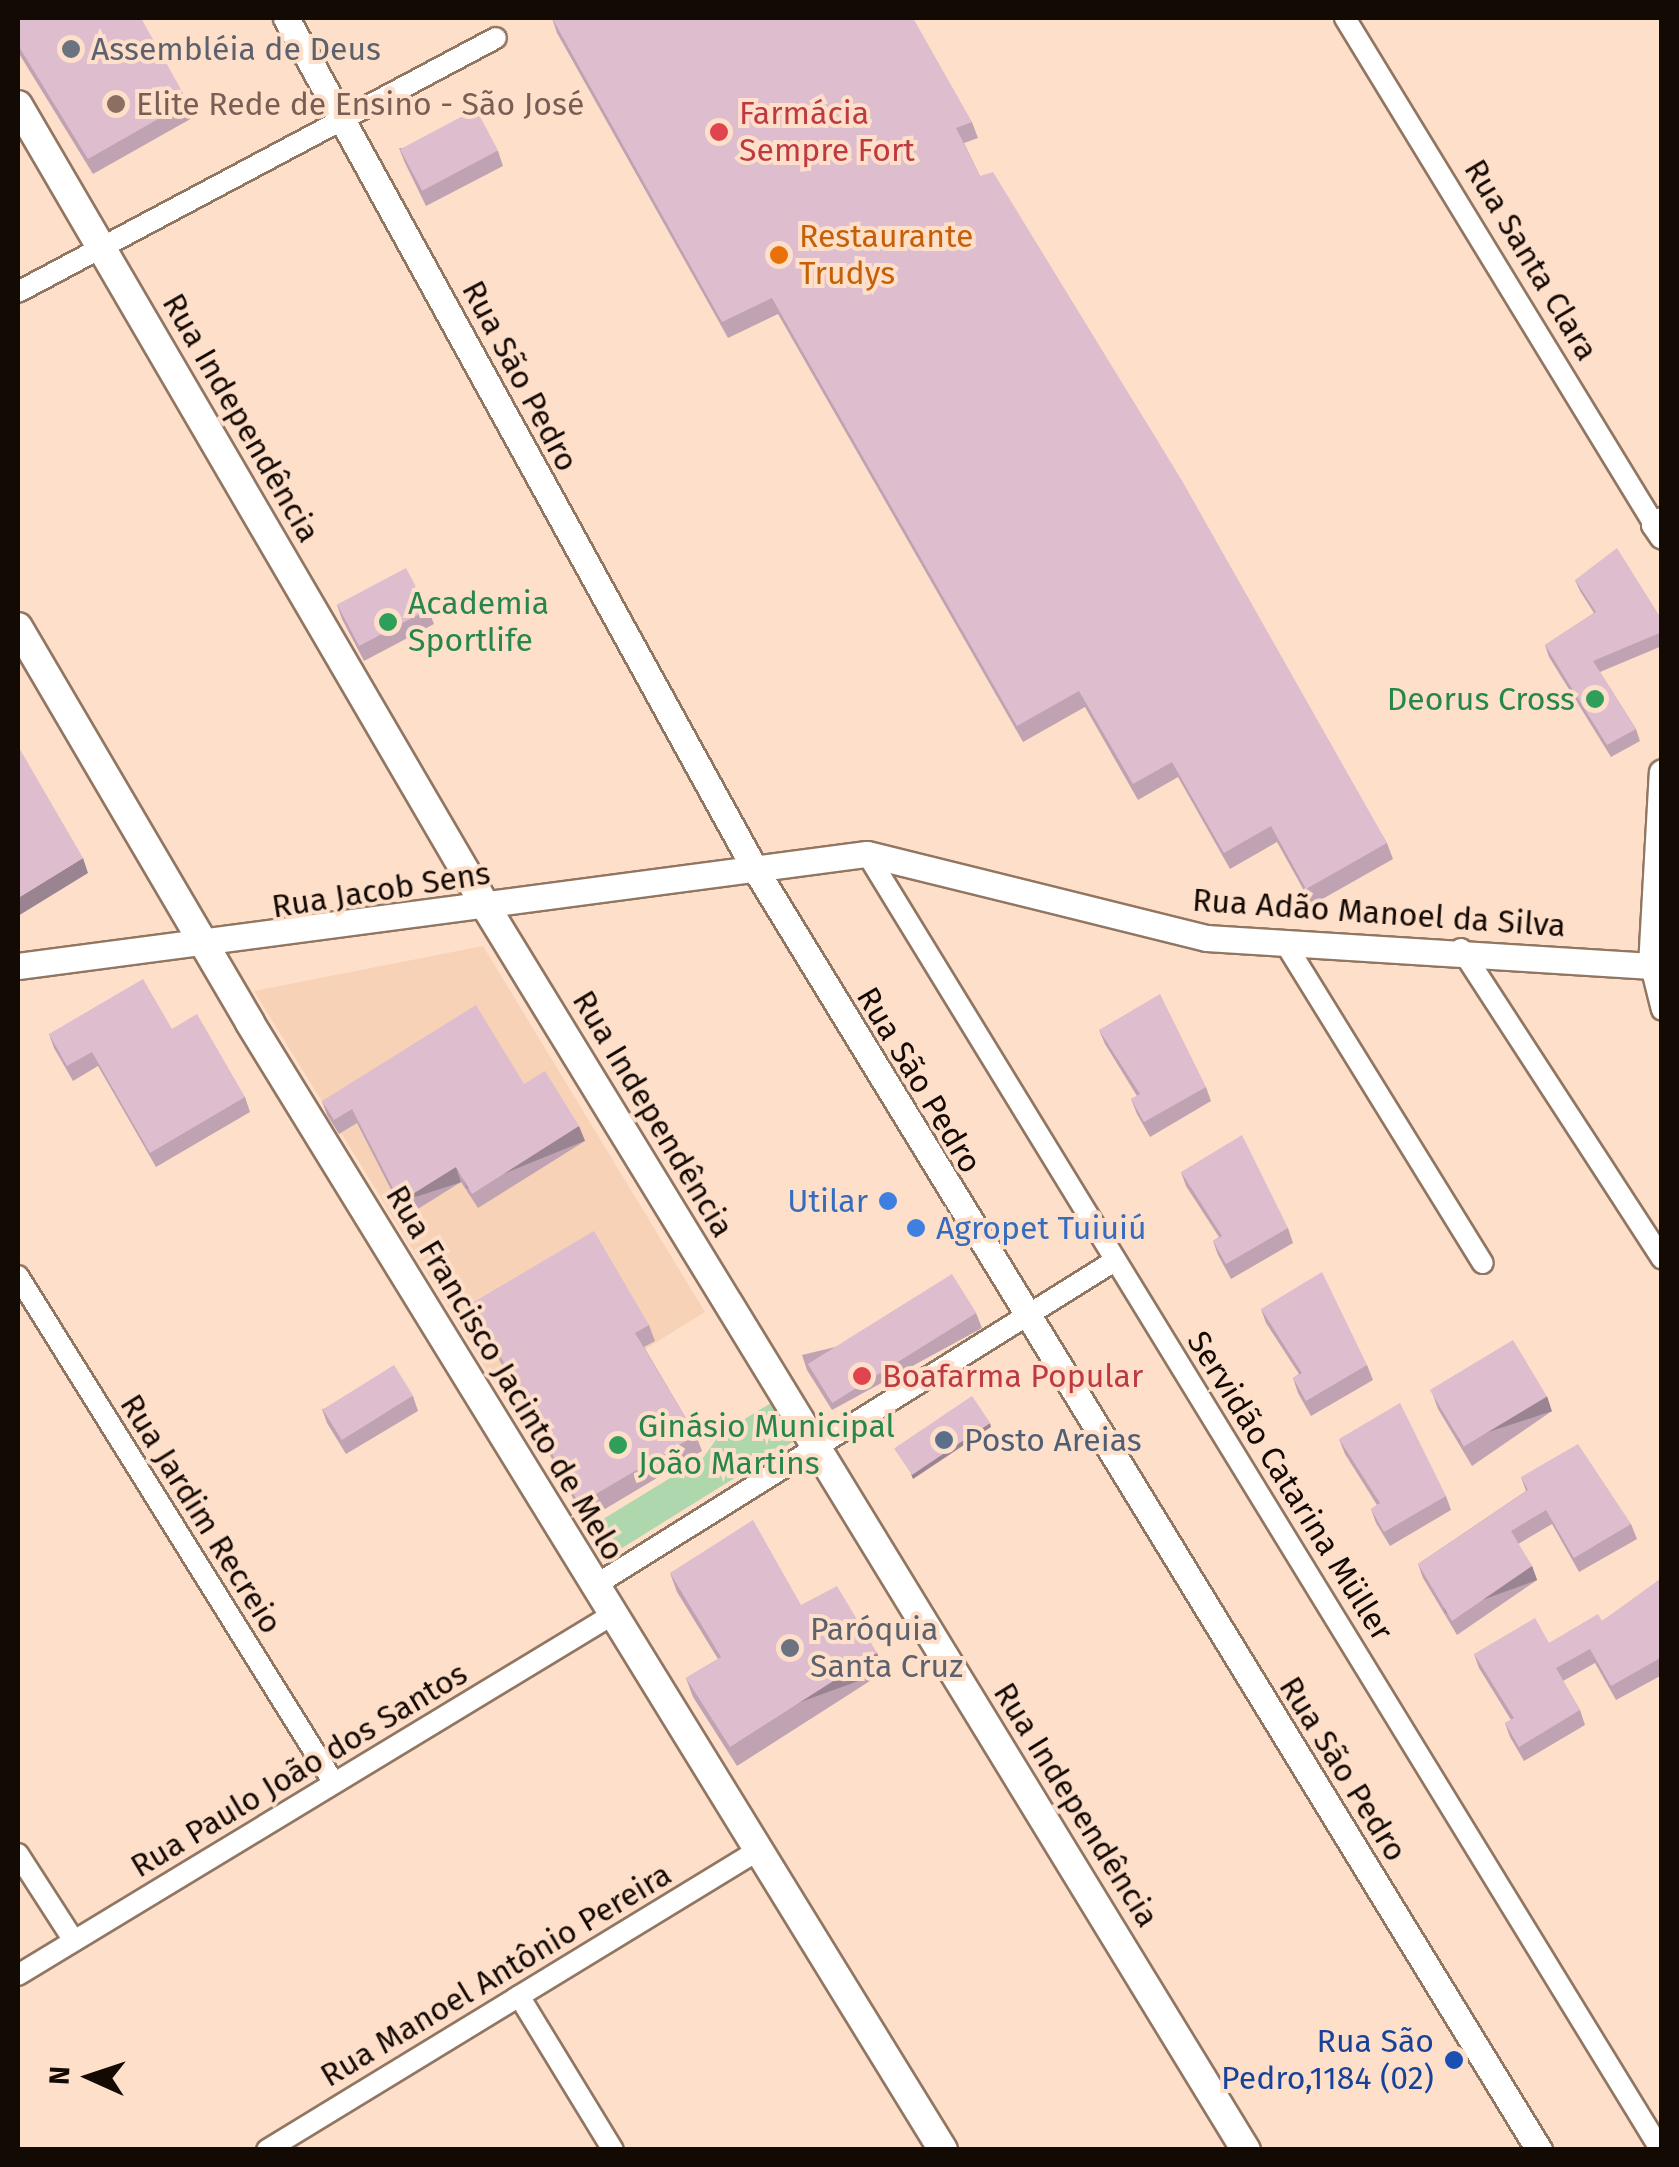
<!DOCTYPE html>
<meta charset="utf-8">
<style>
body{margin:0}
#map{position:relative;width:1679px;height:2167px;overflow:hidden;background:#fedfca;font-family:"Fira Sans",sans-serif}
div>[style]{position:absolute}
.built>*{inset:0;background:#f7d2b7}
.green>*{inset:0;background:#afd7ad}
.roads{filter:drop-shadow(2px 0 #917662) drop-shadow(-2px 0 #917662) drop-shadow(0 2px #917662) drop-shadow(0 -2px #917662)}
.minor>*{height:20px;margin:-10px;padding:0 10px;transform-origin:10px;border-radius:10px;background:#fff}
.tertiary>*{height:25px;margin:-12.5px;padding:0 12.5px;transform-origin:12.5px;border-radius:12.5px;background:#fff}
.secondary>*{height:28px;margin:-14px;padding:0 14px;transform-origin:14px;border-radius:14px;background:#fff}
.wall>*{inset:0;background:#bfa3b2}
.shaded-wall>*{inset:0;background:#9b8491;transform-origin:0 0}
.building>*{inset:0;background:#debdcf;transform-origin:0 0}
.dots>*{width:28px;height:28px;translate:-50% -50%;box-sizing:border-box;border:5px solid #fedfca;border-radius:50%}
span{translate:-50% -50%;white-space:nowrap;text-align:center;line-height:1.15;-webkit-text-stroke:8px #fedfca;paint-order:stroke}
.worship-label{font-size:32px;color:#5b616d}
.left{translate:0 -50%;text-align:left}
.education-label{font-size:32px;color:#785e54}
.health-label{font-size:32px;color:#be3a42}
.food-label{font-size:32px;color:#c56008}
.street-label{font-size:32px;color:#140a04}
.leisure-label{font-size:32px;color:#27864d}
.right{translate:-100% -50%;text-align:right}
.shop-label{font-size:32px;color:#366cbe}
.service-label{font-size:32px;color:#4e5e75}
.transit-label{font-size:32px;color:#164399}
.frame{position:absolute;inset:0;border:20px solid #140a04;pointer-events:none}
.north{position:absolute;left:40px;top:2027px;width:100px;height:100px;-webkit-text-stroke:8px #fedfca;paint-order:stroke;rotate:273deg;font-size:28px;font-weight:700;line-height:40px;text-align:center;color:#140a04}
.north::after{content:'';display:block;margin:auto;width:35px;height:45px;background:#140a04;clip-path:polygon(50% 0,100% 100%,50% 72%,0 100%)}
</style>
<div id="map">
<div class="built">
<div style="clip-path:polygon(483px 946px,705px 1312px,521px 1426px,254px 991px)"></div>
</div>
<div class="green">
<div style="clip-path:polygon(771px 1403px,794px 1441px,606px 1558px,590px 1527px,703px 1458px,720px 1434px)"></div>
</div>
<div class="roads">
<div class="minor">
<div style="left:1345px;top:18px;width:593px;rotate:58.59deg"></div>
<div style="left:18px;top:292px;width:541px;rotate:-27.99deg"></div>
<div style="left:867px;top:854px;width:1520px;rotate:58.51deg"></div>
<div style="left:1285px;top:943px;width:376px;rotate:58.3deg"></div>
<div style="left:1461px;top:949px;width:369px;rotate:57deg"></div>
<div style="left:1651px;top:966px;width:45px;rotate:76deg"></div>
<div style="left:18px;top:1276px;width:597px;rotate:58.07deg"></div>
<div style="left:594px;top:1586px;width:615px;rotate:-31.99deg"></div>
<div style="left:18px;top:1854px;width:103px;rotate:57.2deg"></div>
<div style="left:18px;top:1975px;width:695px;rotate:-31.22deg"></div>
<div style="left:519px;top:1996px;width:180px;rotate:58.6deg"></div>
<div style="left:267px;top:2150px;width:574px;rotate:-31.39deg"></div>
</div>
<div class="tertiary">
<div style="left:286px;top:18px;width:966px;rotate:61.15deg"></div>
<div style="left:752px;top:864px;width:1508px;rotate:58.53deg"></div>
<div style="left:1662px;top:520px;width:9px;rotate:153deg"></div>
<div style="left:1654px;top:524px;width:14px;rotate:56deg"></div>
<div style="left:18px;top:966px;width:856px;rotate:-7.52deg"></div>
<div style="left:867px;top:854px;width:350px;rotate:13.9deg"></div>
<div style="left:1207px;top:938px;width:445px;rotate:3.6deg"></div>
<div style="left:1651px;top:966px;width:194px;rotate:-86.8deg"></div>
</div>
<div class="secondary">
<div style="left:18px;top:105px;width:929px;rotate:59.73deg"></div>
<div style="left:486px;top:907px;width:1457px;rotate:58.56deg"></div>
<div style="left:18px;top:627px;width:459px;rotate:59.6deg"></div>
<div style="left:250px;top:1023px;width:1323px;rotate:58.41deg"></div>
</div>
</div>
<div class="wall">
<div style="clip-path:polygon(18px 18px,188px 102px,194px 117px,93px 174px,18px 52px)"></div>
<div style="clip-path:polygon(552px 18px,972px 122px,978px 138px,964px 143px,980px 176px,1387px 843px,1393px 859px,1312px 905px,1277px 842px,1230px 869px,1178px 777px,1138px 800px,1085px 707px,1023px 742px,778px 314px,728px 338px,557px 33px)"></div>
<div style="clip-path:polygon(399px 148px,498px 151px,503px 166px,426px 206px,405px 163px)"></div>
<div style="clip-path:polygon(1575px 580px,1662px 620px,1662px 646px,1600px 672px,1636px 729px,1640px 741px,1611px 757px,1549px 657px,1545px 645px,1594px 613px,1580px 591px)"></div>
<div style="clip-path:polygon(337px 605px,428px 609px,434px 624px,364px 661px,342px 619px)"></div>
<div style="clip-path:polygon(172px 1029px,245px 1097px,250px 1112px,156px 1167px,98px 1066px,73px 1081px,54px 1048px,49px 1034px)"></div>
<div style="clip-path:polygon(1099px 1030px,1206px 1087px,1211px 1101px,1150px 1137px,1137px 1114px,1131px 1099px,1137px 1096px,1105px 1044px)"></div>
<div style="clip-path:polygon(524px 1084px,585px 1141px,478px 1208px,461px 1182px,405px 1217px,357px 1123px,339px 1134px,327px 1115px,322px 1101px)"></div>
<div style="clip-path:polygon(1181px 1172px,1288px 1228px,1293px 1243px,1231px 1279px,1218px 1255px,1213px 1241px,1219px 1237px,1186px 1186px)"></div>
<div style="clip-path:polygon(472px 1303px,649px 1325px,655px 1341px,644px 1347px,696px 1435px,702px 1451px,585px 1521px,478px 1320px)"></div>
<div style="clip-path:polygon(1261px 1309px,1367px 1365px,1373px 1380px,1311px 1416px,1298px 1393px,1293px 1378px,1299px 1374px,1266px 1323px)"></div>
<div style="clip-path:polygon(976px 1313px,982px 1328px,832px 1410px,807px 1370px,802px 1355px)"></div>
<div style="clip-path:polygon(1433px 1395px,1552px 1411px,1472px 1466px,1438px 1409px)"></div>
<div style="clip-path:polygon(413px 1396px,418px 1411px,346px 1454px,327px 1423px,322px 1409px)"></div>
<div style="clip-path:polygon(1339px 1439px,1446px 1496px,1451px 1510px,1390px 1546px,1376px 1523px,1371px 1509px,1377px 1505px,1345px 1454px)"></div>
<div style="clip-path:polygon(1521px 1477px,1631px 1524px,1637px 1539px,1579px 1572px,1552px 1524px,1518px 1544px,1532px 1566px,1537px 1580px,1457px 1635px,1423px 1578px,1418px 1564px,1526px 1491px)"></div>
<div style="clip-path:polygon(670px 1573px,801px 1605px,877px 1653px,884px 1672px,737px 1766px,693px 1697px,686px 1678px,718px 1659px,677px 1592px)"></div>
<div style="clip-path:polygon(1662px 1581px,1662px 1675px,1616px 1700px,1595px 1663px,1563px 1681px,1580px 1710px,1585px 1725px,1524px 1761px,1510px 1737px,1505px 1723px,1511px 1720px,1479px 1668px,1474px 1654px,1549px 1643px,1602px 1621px)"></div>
</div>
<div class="shaded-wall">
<div style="clip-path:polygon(83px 858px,88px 873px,18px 916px,18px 898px)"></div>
<div style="left:579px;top:1126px;width:16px;height:127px;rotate:68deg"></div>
<div style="left:456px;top:1167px;width:16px;height:66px;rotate:72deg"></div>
<div style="left:1547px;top:1396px;width:16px;height:97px;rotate:72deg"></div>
<div style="clip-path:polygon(990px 1423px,991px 1427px,913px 1479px,911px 1474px)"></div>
<div style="left:1532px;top:1566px;width:15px;height:97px;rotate:70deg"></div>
<div style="left:877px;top:1653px;width:20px;height:174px;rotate:70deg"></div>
</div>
<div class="building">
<div style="clip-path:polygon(18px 18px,141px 18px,188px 102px,88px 159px,18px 45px)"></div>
<div style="clip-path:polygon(552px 18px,913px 18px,972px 122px,956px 128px,980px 176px,993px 172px,1181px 479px,1387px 843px,1306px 889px,1271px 826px,1224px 853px,1172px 762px,1133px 784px,1079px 691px,1017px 726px,772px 298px,722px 322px)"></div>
<div style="left:476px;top:109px;width:47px;height:86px;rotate:62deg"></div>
<div style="clip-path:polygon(1617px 548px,1662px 620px,1662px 632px,1593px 661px,1636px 729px,1607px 745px,1545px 645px,1596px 612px,1575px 580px)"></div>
<div style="left:406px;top:568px;width:47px;height:78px;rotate:62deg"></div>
<div style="clip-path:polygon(18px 746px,83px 858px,18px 898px)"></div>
<div style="clip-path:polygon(143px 979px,172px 1029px,197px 1014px,245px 1097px,150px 1153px,92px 1052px,67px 1066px,49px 1034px)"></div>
<div style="clip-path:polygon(1160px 994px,1206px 1087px,1144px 1122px,1131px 1099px,1140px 1094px,1099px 1030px)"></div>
<div style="clip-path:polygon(476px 1005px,524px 1084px,545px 1071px,579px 1126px,472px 1194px,456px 1167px,400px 1202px,352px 1109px,334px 1120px,322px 1101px)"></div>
<div style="clip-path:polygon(1242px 1135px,1288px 1228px,1226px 1264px,1213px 1241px,1222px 1236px,1181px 1172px)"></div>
<div style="clip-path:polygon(594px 1231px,649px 1325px,635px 1333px,696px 1435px,579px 1504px,472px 1303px)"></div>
<div style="clip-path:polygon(1322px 1272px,1367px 1365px,1306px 1401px,1293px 1378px,1302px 1373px,1261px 1309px)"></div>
<div style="left:952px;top:1274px;width:46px;height:170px;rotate:58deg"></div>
<div style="left:1513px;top:1340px;width:66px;height:97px;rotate:59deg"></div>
<div style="left:394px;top:1365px;width:36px;height:84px;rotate:58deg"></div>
<div style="left:972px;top:1396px;width:32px;height:94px;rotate:56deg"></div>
<div style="clip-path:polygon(1400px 1403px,1446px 1496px,1384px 1532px,1371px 1509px,1380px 1503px,1339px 1439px)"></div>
<div style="clip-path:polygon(1578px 1444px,1631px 1524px,1574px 1558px,1546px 1510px,1511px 1531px,1532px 1566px,1452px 1621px,1418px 1564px,1528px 1490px,1521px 1477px)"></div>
<div style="clip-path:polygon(753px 1520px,801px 1605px,837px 1586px,877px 1653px,730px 1747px,686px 1678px,721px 1657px,670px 1573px)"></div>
<div style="clip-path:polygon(1660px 1579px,1662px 1657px,1611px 1686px,1590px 1649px,1556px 1668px,1580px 1710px,1519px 1747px,1505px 1723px,1514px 1718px,1474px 1654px,1535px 1618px,1549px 1643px,1598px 1614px,1602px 1621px)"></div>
</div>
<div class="dots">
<div style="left:71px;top:49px;background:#6b7280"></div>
<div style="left:116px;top:104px;background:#8d6e63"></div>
<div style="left:719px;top:132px;background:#e0444e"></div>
<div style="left:779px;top:255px;background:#e8710a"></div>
<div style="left:388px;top:622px;background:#2e9e5b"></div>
<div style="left:1595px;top:699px;background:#2e9e5b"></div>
<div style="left:888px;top:1201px;background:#3f7fe0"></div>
<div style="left:916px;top:1228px;background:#3f7fe0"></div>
<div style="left:862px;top:1376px;background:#e0444e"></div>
<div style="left:944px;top:1440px;background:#5c6f8a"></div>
<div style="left:618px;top:1445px;background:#2e9e5b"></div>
<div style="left:790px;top:1648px;background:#6b7280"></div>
<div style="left:1454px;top:2060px;background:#1a4fb4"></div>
</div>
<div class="worship-label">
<span class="left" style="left:91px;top:49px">Assembléia de Deus</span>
<span class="left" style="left:810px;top:1648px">Paróquia<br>Santa Cruz</span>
</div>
<div class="education-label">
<span class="left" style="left:136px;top:104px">Elite Rede de Ensino - São José</span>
</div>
<div class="health-label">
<span class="left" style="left:739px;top:132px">Farmácia<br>Sempre Fort</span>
<span class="left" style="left:882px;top:1376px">Boafarma Popular</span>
</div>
<div class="food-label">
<span class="left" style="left:799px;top:255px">Restaurante<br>Trudys</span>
</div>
<div class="street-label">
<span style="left:1531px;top:260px;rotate:59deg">Rua Santa Clara</span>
<span style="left:520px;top:376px;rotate:62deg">Rua São Pedro</span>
<span style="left:241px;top:418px;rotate:60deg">Rua Independência</span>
<span style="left:381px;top:890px;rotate:-9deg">Rua Jacob Sens</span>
<span style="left:1379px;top:913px;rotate:4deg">Rua Adão Manoel da Silva</span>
<span style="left:919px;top:1080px;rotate:59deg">Rua São Pedro</span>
<span style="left:653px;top:1114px;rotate:59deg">Rua Independência</span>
<span style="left:505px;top:1373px;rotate:59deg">Rua Francisco Jacinto de Melo</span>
<span style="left:1290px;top:1486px;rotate:58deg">Servidão Catarina Müller</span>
<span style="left:201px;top:1514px;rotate:58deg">Rua Jardim Recreio</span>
<span style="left:1343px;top:1769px;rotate:58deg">Rua São Pedro</span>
<span style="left:299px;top:1770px;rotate:-31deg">Rua Paulo João dos Santos</span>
<span style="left:1076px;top:1805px;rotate:58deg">Rua Independência</span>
<span style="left:496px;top:1975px;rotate:-31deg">Rua Manoel Antônio Pereira</span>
</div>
<div class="leisure-label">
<span class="left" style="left:408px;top:622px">Academia<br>Sportlife</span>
<span class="right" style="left:1575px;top:699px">Deorus Cross</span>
<span class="left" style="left:638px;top:1445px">Ginásio Municipal<br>João Martins</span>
</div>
<div class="shop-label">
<span class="right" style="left:868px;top:1201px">Utilar</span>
<span class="left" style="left:936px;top:1228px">Agropet Tuiuiú</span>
</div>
<div class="service-label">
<span class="left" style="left:964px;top:1440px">Posto Areias</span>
</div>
<div class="transit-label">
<span class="right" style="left:1434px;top:2060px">Rua São<br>Pedro,1184 (02)</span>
</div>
<div class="frame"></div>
<div class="north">N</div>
</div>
